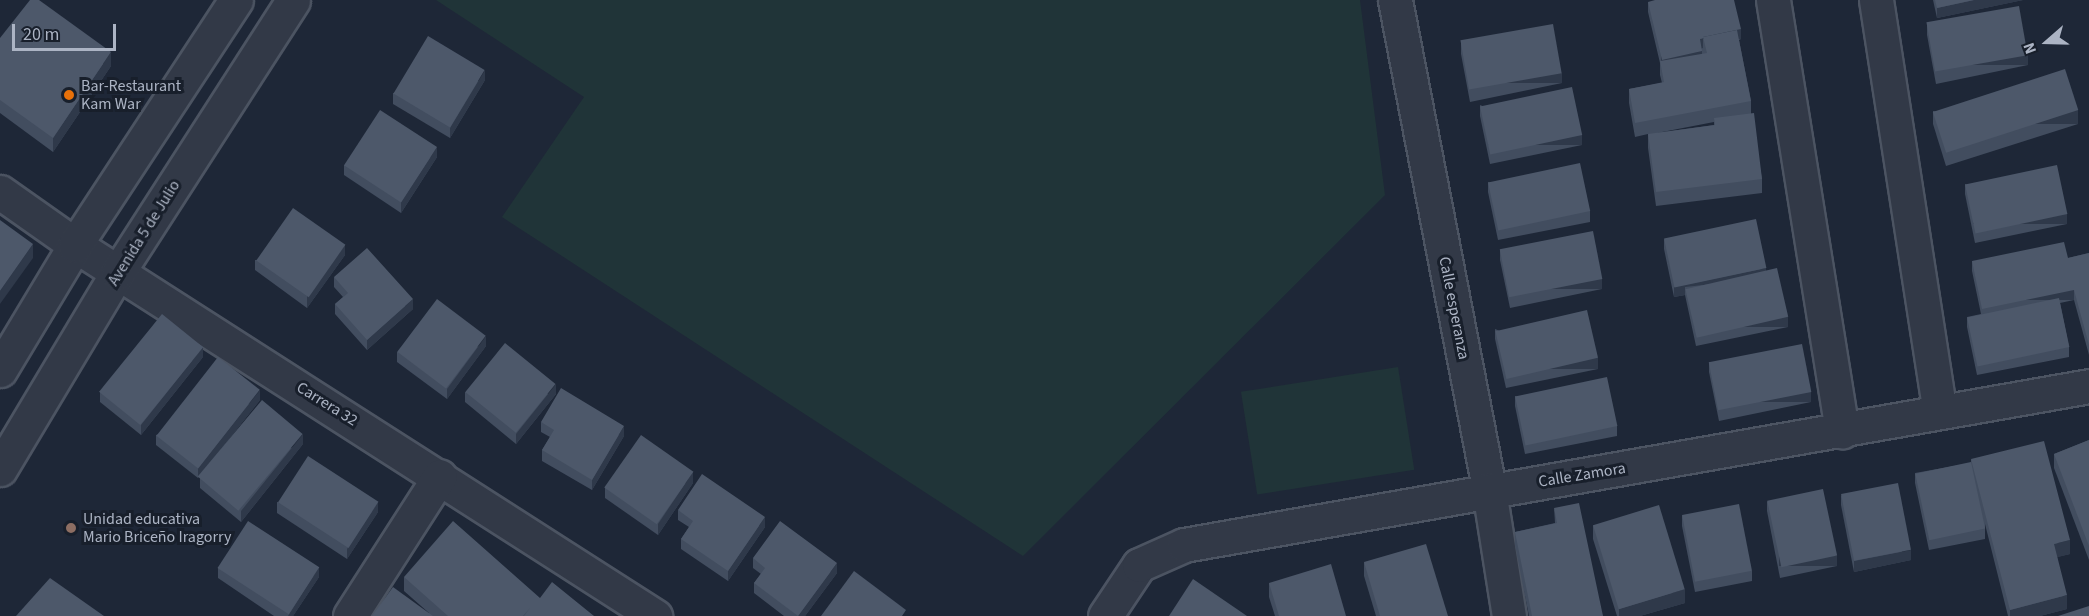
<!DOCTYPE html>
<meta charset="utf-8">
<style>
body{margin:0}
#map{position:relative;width:2089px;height:616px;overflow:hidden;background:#1e2737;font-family:"Source Sans 3",sans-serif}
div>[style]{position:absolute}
.green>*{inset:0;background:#203438;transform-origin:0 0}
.roads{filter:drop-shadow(2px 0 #4c5462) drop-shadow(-2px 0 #4c5462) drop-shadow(0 2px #4c5462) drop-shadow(0 -2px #4c5462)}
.minor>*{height:33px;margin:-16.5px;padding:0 16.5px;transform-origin:16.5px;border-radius:16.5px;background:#323947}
.wall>*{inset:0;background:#424d5f}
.shaded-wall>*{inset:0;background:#2f394a;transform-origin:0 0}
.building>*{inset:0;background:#4d586a;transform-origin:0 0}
.dots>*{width:16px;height:16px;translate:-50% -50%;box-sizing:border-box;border:3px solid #181f2b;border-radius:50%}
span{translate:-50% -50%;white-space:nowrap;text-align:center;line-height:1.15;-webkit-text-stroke:6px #181f2b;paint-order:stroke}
.poi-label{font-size:16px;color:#acb4c4}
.left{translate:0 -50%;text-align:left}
.street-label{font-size:16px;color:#acb4c4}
.north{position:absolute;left:2017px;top:12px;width:60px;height:60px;-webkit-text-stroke:4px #181f2b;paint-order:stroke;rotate:250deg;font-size:16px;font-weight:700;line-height:24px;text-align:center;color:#acb4c4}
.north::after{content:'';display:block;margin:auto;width:21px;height:27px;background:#acb4c4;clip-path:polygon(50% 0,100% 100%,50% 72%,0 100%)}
.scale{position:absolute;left:12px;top:24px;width:104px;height:27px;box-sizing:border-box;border:3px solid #acb4c4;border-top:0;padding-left:8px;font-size:18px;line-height:21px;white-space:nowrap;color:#acb4c4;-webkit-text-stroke:4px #181f2b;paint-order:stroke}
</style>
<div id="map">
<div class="green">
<div style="clip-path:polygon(436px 0,1360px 0,1385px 195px,1023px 556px,502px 217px,584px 97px)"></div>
<div style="left:1398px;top:367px;width:104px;height:159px;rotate:81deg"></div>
</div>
<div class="roads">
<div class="minor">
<div style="left:1395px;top:0;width:499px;rotate:79.1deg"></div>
<div style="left:1489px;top:490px;width:128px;rotate:81deg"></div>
<div style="left:1773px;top:0;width:437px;rotate:80.9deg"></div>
<div style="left:1876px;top:0;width:417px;rotate:81.2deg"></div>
<div style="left:0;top:192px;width:92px;rotate:35.2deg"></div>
<div style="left:75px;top:245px;width:689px;rotate:32.61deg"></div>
<div style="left:0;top:370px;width:146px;rotate:-59deg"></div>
<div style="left:75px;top:245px;width:293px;rotate:-56.7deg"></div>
<div style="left:0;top:469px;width:230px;rotate:-59.1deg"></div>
<div style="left:118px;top:272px;width:323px;rotate:-57.2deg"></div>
<div style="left:350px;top:616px;width:166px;rotate:-57.3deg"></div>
<div style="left:1105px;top:616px;width:61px;rotate:-56.3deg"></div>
<div style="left:1139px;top:565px;width:49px;rotate:-24deg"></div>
<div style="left:1184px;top:545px;width:919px;rotate:-9.96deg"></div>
</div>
</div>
<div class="wall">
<div style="clip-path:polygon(1933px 0,2023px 0,1937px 18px)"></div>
<div style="clip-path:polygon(evenodd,1648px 2px,1741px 39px,1739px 40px,1751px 101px,1751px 113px,1762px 179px,1762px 193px,1656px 206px,1648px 148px,1648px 134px,1635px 137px,1629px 103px,1629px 89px,1662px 83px,1660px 75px,1660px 63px,1648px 12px,1648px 2px,1714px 122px,1714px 125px,1657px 133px,1714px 122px)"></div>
<div style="clip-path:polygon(1927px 25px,2028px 65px,1936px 84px,1927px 35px)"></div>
<div style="clip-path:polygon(0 38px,111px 66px,53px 152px,0 113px)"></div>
<div style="clip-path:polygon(1461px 43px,1562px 83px,1470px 102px,1461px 54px)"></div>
<div style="clip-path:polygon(485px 80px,450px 138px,393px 104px,393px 93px)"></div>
<div style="clip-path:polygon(1480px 105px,1582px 145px,1490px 164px,1480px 116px)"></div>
<div style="clip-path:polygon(1933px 111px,2078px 124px,1946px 166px,1933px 124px)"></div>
<div style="clip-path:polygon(437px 157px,401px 213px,344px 175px,344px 165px)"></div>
<div style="clip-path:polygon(1488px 182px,1590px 211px,1590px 222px,1498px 240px,1488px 192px)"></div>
<div style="clip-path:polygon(1965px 184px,2067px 224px,1975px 243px,1965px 194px)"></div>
<div style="clip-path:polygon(1664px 239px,1766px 271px,1788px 327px,1696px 346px,1685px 295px,1674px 297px,1664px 249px)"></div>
<div style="clip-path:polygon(1500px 250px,1602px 289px,1510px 308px,1500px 260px)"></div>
<div style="clip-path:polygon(2089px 253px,2089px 355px,2074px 300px,2060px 303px,2069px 347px,2069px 357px,1977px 375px,1967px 327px,1967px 317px,1981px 314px,1972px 271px,1972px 261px,2068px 258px)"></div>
<div style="clip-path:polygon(345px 255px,307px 308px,255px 270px,255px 260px)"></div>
<div style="clip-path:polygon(334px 277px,413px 309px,367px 350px,335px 314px,335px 304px,343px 297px,334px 287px)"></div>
<div style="clip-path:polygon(1495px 329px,1598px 369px,1506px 388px,1495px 339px)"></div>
<div style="clip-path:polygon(486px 346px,447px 399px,397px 362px,397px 352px)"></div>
<div style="clip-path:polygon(203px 357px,141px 435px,100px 402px,100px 392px)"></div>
<div style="clip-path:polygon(1709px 362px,1811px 402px,1719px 421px,1709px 372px)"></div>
<div style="clip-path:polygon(465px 392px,556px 394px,516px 444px,465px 402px)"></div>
<div style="clip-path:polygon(1515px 396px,1617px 426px,1617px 436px,1525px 454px,1515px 406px)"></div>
<div style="clip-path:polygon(260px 400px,198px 478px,156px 445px,156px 435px)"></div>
<div style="clip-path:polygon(541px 422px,624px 436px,592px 490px,542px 461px,542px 450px,550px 437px,541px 432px)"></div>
<div style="clip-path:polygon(2089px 440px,2089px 560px,2054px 468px,2054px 454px)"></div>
<div style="clip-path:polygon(303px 444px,241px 522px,200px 488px,200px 478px)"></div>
<div style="clip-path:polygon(1971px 459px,2070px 554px,2057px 557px,2067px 609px,2040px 616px,2008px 616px,1985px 524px,1985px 539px,1929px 550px,1915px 483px,1915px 473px,1971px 463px)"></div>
<div style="clip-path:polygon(693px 483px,658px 535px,605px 498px,605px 488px)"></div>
<div style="clip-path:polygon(1841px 495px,1911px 560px,1854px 572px,1841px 505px)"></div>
<div style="clip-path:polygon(1767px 501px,1837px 566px,1780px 578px,1767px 511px)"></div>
<div style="clip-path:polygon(277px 502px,378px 512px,347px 559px,277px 513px)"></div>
<div style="clip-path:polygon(1554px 508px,1603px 616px,1529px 616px,1515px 545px,1515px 532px,1555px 523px)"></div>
<div style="clip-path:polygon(678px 510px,765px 527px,728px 581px,681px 549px,681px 539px,689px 527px,678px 520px)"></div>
<div style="clip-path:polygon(1682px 515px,1752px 571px,1752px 581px,1695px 592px,1682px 526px)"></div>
<div style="clip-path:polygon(1593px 525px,1685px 603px,1640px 616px,1617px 616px,1593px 539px)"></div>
<div style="clip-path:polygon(753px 558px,837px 573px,805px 616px,784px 616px,754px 593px,754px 583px,761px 574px,753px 568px)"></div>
<div style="clip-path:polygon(1364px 562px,1448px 616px,1376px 616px,1364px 576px)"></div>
<div style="clip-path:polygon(218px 568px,319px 577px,293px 616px,274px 616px,218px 578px)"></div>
<div style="clip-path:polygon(404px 577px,540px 598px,594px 616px,372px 616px,429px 613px,404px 591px)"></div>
<div style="clip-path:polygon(1269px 583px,1346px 616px,1275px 616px,1269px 597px)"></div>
</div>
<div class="shaded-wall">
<div style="clip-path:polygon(1974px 0,2023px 0,1937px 18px,1937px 8px)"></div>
<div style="left:1741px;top:29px;width:10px;height:38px;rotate:90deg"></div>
<div style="clip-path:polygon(1703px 38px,1703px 48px,1700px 49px,1700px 39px)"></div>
<div style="left:1702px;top:51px;width:10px;height:41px;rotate:90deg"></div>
<div style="clip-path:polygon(111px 52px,111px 66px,53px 152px,53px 138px)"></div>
<div style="left:2028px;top:55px;width:10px;height:94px;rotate:90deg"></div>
<div style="clip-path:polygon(485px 70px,485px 80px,450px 138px,450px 128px)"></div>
<div style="left:1562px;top:73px;width:10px;height:94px;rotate:90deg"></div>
<div style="left:2078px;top:110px;width:14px;height:139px;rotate:90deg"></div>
<div style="left:1582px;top:135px;width:10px;height:94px;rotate:90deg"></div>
<div style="clip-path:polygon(437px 147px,437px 157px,401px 213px,401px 202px)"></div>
<div style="left:2067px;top:214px;width:10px;height:94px;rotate:90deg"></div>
<div style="clip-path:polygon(33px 244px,33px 258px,0 304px,0 291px)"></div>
<div style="clip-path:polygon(345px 245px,345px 255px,307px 308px,307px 297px)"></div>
<div style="clip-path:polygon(1766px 268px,1766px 278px,1685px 287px,1685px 295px,1674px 297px,1674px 287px)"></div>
<div style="left:1602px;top:279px;width:10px;height:94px;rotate:90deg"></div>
<div style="left:2074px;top:290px;width:10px;height:94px;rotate:90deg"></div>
<div style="clip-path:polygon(413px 299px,413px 309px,367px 350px,367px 340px)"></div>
<div style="left:1788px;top:317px;width:10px;height:94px;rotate:90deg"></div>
<div style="clip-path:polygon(486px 336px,486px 346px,447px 399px,447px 389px)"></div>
<div style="clip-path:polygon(203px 347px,203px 357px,141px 435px,141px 425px)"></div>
<div style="left:1598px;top:358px;width:11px;height:94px;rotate:90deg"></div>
<div style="clip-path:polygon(556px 384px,556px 394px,516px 444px,516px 434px)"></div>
<div style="clip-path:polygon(260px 390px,260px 400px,198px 478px,198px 468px)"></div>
<div style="left:1811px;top:392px;width:10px;height:94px;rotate:90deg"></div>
<div style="clip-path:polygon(624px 426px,624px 436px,592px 490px,592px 480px)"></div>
<div style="clip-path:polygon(303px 434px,303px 444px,241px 522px,241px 511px)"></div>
<div style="clip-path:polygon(693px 472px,693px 483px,658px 535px,658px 524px)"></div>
<div style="clip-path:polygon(378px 502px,378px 512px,347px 559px,347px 549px)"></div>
<div style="clip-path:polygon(765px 517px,765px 527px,728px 581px,728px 571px)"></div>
<div style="clip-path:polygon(2070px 540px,2070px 554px,2054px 558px,2054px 544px)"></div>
<div style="clip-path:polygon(1911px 550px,1911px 560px,1854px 572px,1854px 561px)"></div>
<div style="left:1837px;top:556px;width:10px;height:58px;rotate:90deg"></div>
<div style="clip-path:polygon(837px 563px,837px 573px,805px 616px,798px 616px)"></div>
<div style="clip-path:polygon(319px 567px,319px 577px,293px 616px,288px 616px)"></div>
<div style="clip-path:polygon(1685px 589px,1685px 603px,1640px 616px,1619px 616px,1619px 609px)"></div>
<div style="clip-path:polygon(2067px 595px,2067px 609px,2040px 616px,2010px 616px,2010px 610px)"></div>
</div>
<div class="building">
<div style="clip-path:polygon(30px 0,39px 0,111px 52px,53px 138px,0 100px,0 38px)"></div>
<div style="clip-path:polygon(1655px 0,1734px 0,1741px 29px,1703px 37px,1704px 38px,1700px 39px,1702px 51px,1662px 60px,1648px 2px)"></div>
<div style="clip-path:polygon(1935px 0,1974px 0,1937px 8px)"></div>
<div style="left:2019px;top:6px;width:50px;height:94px;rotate:80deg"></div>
<div style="left:1553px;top:24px;width:50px;height:94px;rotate:80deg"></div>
<div style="clip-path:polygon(1737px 30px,1751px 101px,1635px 123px,1629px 89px,1664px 82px,1660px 61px,1707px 53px,1703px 37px)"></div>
<div style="left:428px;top:36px;width:66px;height:67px;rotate:31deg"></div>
<div style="left:2065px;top:69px;width:43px;height:139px;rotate:72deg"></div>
<div style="left:1572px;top:87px;width:49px;height:94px;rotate:78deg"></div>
<div style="left:380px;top:110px;width:68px;height:66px;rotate:33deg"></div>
<div style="clip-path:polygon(1754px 113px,1762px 179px,1656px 192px,1648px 134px,1715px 125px,1714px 118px)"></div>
<div style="left:1580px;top:163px;width:49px;height:94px;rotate:78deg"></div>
<div style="left:2057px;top:165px;width:50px;height:94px;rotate:78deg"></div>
<div style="left:293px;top:208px;width:64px;height:64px;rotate:35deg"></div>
<div style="left:1756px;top:219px;width:50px;height:94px;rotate:78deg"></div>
<div style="clip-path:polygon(0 220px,33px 244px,0 291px)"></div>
<div style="left:1593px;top:231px;width:49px;height:95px;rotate:79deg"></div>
<div style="clip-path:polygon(2064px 242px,2068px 258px,2089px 253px,2089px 345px,2074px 290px,1982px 309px,1972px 261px)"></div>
<div style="clip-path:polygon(367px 248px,413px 299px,367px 340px,335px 304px,348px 293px,334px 277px)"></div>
<div style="left:1777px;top:268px;width:50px;height:94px;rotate:77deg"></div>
<div style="left:2059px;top:298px;width:50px;height:94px;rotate:78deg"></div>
<div style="left:437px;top:299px;width:61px;height:66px;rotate:37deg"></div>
<div style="left:1587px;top:310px;width:49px;height:94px;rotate:77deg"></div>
<div style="left:162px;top:314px;width:53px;height:100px;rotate:39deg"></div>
<div style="left:505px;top:343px;width:65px;height:63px;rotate:39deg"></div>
<div style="left:1802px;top:344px;width:49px;height:95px;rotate:79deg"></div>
<div style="left:218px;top:357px;width:53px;height:100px;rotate:38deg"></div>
<div style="left:1607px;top:377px;width:50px;height:94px;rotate:78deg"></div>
<div style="clip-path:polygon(561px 388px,624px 426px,592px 480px,542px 450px,554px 430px,541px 422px)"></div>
<div style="left:262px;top:400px;width:53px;height:100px;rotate:40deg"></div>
<div style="left:641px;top:435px;width:64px;height:64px;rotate:35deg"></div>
<div style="clip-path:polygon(2089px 440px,2089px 546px,2054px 454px)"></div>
<div style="clip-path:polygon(2044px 441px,2070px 540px,2054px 544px,2067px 595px,2010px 610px,1971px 459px)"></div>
<div style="left:308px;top:456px;width:84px;height:55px;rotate:33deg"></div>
<div style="left:1971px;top:462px;width:68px;height:57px;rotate:78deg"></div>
<div style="clip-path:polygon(702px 474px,765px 517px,728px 571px,681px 539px,693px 521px,678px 510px)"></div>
<div style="left:1898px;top:483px;width:68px;height:58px;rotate:79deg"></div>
<div style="left:1823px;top:489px;width:68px;height:57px;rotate:78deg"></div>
<div style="clip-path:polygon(1579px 503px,1603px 616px,1532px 616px,1515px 532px,1557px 523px,1554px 508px)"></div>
<div style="left:1739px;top:504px;width:68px;height:58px;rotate:79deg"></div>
<div style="left:1659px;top:505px;width:88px;height:69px;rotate:73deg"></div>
<div style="left:248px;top:521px;width:85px;height:56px;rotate:33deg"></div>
<div style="clip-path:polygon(453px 521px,540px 598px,552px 582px,594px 616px,524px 616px,530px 608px,523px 616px,448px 616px,404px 577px)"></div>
<div style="clip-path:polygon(780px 521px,837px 563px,798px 616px,754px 583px,765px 568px,753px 558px)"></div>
<div style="clip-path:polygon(1426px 544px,1448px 616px,1380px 616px,1364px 562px)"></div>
<div style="clip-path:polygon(1331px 564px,1346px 616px,1279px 616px,1269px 583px)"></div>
<div style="clip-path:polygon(854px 571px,906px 610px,902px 616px,821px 616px)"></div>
<div style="clip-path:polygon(50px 578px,104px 616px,16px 616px)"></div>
<div style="clip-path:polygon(1193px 579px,1247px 616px,1169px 616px)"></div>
<div style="clip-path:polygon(393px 587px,433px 616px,372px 616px)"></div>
<div style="clip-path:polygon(2089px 606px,2089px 616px,2058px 616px)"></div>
</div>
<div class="dots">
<div style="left:69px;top:95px;background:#e8710a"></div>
<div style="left:71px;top:528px;background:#8d6e63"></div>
</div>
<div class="poi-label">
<span class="left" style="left:81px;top:95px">Bar-Restaurant<br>Kam War</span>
<span class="left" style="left:83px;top:528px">Unidad educativa<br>Mario Briceño Iragorry</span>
</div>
<div class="street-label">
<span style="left:144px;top:233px;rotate:-58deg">Avenida 5 de Julio</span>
<span style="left:1454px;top:308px;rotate:79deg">Calle esperanza</span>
<span style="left:327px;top:404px;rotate:32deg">Carrera 32</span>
<span style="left:1582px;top:475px;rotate:-9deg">Calle Zamora</span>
</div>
<div class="north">N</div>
<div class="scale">20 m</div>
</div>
